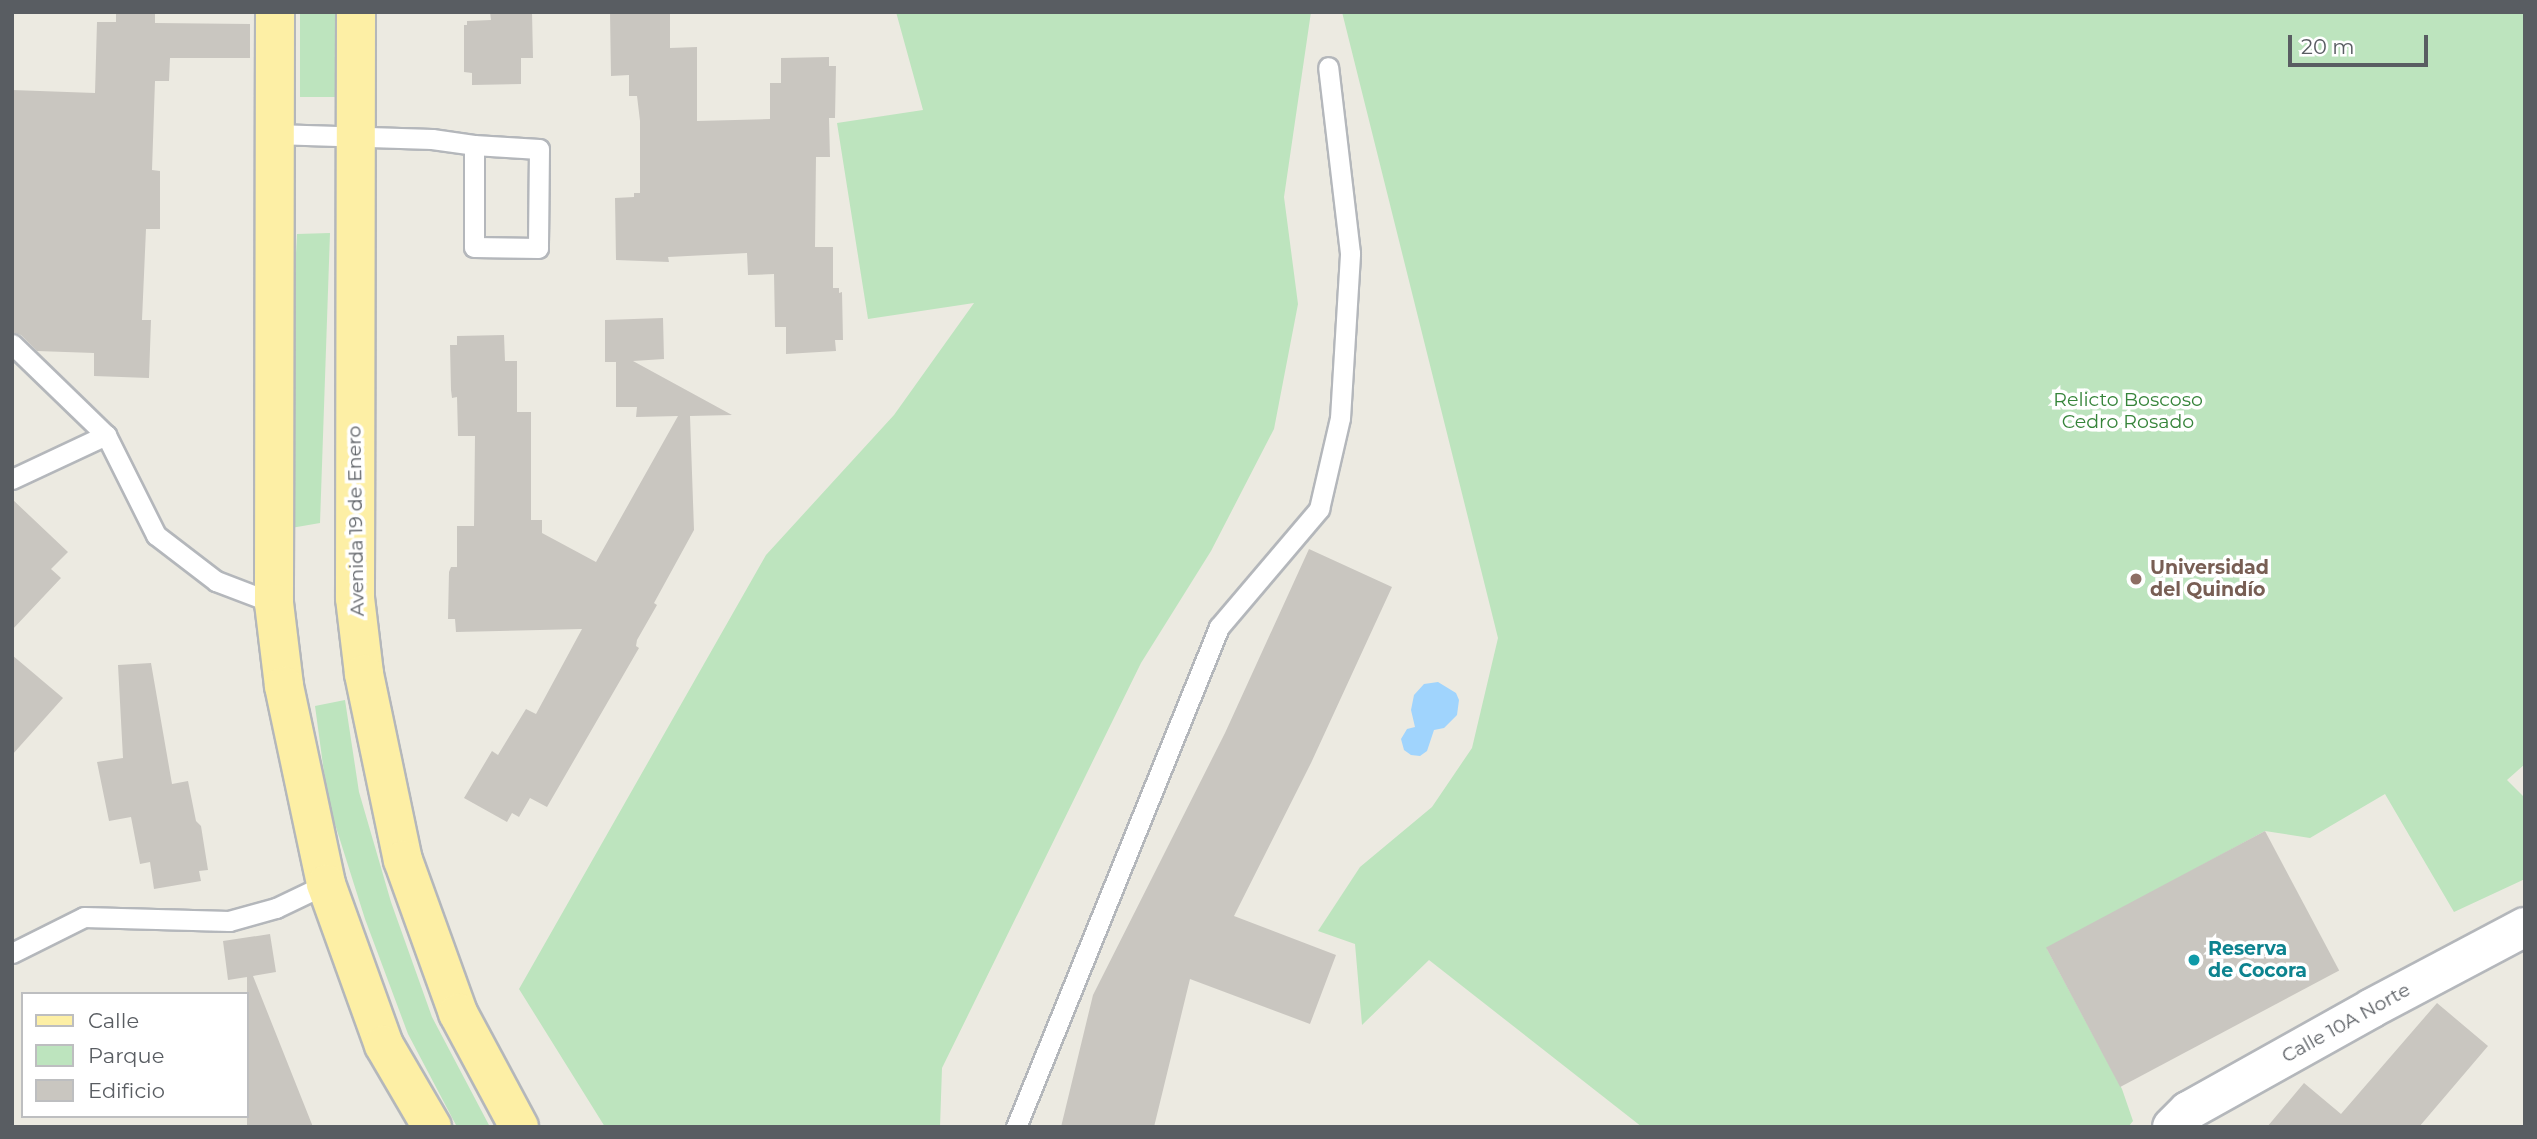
<!DOCTYPE html>
<meta charset="utf-8">
<style>
body{margin:0}
#map{position:relative;width:2537px;height:1139px;overflow:hidden;background:#eceae1;font-family:Montserrat,sans-serif}
div>[style]{position:absolute}
.green>*{inset:0;background:#bde4be;transform-origin:0 0}
.water>*{inset:0;background:#a0d4fd}
.building>*{inset:0;background:#c9c6c0;transform-origin:0 0}
.roads{filter:drop-shadow(2px 0 #b4b7bb) drop-shadow(-2px 0 #b4b7bb) drop-shadow(0 2px #b4b7bb) drop-shadow(0 -2px #b4b7bb)}
.service>*{height:19px;margin:-9.5px;padding:0 9.5px;transform-origin:9.5px;border-radius:9.5px;background:#fff}
.minor>*{height:38px;margin:-19px;padding:0 19px;transform-origin:19px;border-radius:19px;background:#fff}
.primary>*{height:38px;margin:-19px;padding:0 19px;transform-origin:19px;border-radius:19px;background:#fdefa5}
.dots>*{width:19px;height:19px;translate:-50% -50%;box-sizing:border-box;border:4px solid #fff;border-radius:50%}
span{translate:-50% -50%;white-space:nowrap;text-align:center;line-height:1.15;-webkit-text-stroke:7px #fff;paint-order:stroke}
.park-label{font-size:19px;color:#36843a}
.street-label{font-size:19px;color:#595d62}
.education-label{font-size:19px;color:#785e54;font-weight:700}
.left{translate:0 -50%;text-align:left}
.culture-label{font-size:19px;color:#0d838f;font-weight:700}
.frame{position:absolute;inset:0;border:14px solid #595d62;pointer-events:none}
.legend{position:absolute;left:21px;top:992px;width:228px;height:126px;box-sizing:border-box;background:#fff;border:2px solid #bdbec0;margin:0;padding:9px 12px;list-style:none;font-size:21px;color:#595d62}
.legend li{display:flex;align-items:center;gap:14px;height:35px}
.legend b{width:35px;border:2px solid #bdbec0}
.scale{position:absolute;left:2288px;top:35px;width:140px;height:32px;box-sizing:border-box;border:4px solid #595d62;border-top:0;padding-left:9px;font-size:21px;line-height:24px;white-space:nowrap;color:#595d62;-webkit-text-stroke:5px #fff;paint-order:stroke}
</style>
<div id="map">
<div class="green">
<div style="left:300px;top:12px;width:35px;height:85px"></div>
<div style="clip-path:polygon(896px 12px,1311px 12px,1284px 197px,1298px 304px,1274px 429px,1211px 551px,1141px 663px,942px 1068px,940px 1127px,605px 1127px,519px 989px,766px 555px,894px 415px,974px 303px,868px 319px,837px 123px,923px 110px)"></div>
<div style="clip-path:polygon(1342px 12px,2525px 12px,2525px 764px,2507px 780px,2525px 798px,2525px 879px,2454px 912px,2385px 794px,2310px 838px,2265px 831px,2047px 949px,2122px 1089px,2133px 1121px,2128px 1127px,1642px 1127px,1429px 960px,1362px 1025px,1355px 944px,1318px 931px,1360px 867px,1432px 807px,1472px 748px,1498px 638px)"></div>
<div style="clip-path:polygon(330px 233px,320px 523px,291px 528px,290px 373px,297px 234px)"></div>
<div style="clip-path:polygon(345px 700px,359px 792px,391px 902px,432px 1017px,490px 1127px,457px 1127px,408px 1034px,365px 919px,328px 802px,315px 706px)"></div>
</div>
<div class="water">
<div style="clip-path:polygon(1438px 682px,1456px 693px,1459px 700px,1457px 715px,1444px 728px,1434px 730px,1427px 751px,1420px 756px,1411px 755px,1404px 750px,1401px 739px,1407px 729px,1415px 727px,1411px 710px,1414px 695px,1424px 684px)"></div>
</div>
<div class="building">
<div style="clip-path:polygon(116px 12px,155px 12px,155px 23px,250px 24px,250px 58px,170px 58px,169px 81px,155px 81px,152px 170px,160px 171px,160px 229px,146px 229px,142px 320px,151px 320px,149px 378px,94px 376px,94px 353px,37px 351px,21px 335px,12px 332px,12px 90px,95px 93px,97px 22px,116px 22px)"></div>
<div style="clip-path:polygon(490px 12px,532px 12px,533px 58px,521px 58px,521px 84px,472px 85px,472px 73px,464px 72px,464px 25px,467px 25px,467px 21px,491px 20px)"></div>
<div style="clip-path:polygon(610px 12px,670px 12px,670px 48px,697px 47px,697px 121px,770px 119px,770px 83px,781px 83px,781px 58px,829px 57px,829px 66px,836px 66px,835px 118px,829px 118px,830px 157px,816px 157px,815px 247px,833px 247px,833px 288px,839px 288px,839px 293px,842px 292px,843px 340px,835px 340px,836px 351px,786px 354px,786px 327px,775px 327px,774px 274px,748px 275px,747px 253px,668px 257px,669px 262px,616px 260px,615px 198px,634px 197px,634px 193px,640px 193px,640px 121px,637px 96px,629px 96px,629px 75px,611px 76px)"></div>
<div style="clip-path:polygon(663px 318px,664px 359px,633px 361px,732px 415px,690px 416px,694px 530px,654px 603px,657px 605px,637px 640px,636px 646px,639px 648px,547px 807px,530px 798px,519px 817px,512px 813px,507px 822px,464px 798px,492px 751px,498px 755px,526px 709px,536px 714px,582px 629px,456px 632px,455px 619px,448px 619px,449px 572px,451px 567px,457px 567px,457px 526px,474px 526px,475px 436px,458px 436px,457px 397px,452px 398px,451px 390px,450px 345px,457px 345px,457px 336px,504px 335px,505px 361px,517px 361px,517px 412px,531px 412px,531px 520px,542px 520px,542px 533px,596px 562px,678px 416px,636px 417px,637px 407px,616px 407px,616px 362px,605px 362px,605px 320px)"></div>
<div style="clip-path:polygon(12px 499px,68px 552px,51px 569px,61px 578px,12px 630px)"></div>
<div style="clip-path:polygon(1309px 549px,1392px 587px,1311px 763px,1234px 916px,1336px 955px,1310px 1024px,1190px 979px,1154px 1127px,1061px 1127px,1093px 995px,1225px 733px)"></div>
<div style="clip-path:polygon(12px 655px,63px 698px,12px 755px)"></div>
<div style="clip-path:polygon(151px 663px,172px 784px,188px 781px,196px 821px,201px 826px,208px 870px,199px 871px,201px 881px,154px 889px,150px 862px,140px 864px,131px 817px,109px 821px,97px 762px,123px 758px,118px 665px)"></div>
<div style="left:2265px;top:831px;width:158px;height:248px;rotate:62deg"></div>
<div style="clip-path:polygon(270px 934px,276px 972px,253px 976px,313px 1127px,247px 1127px,247px 977px,228px 980px,223px 941px)"></div>
<div style="clip-path:polygon(2437px 1003px,2488px 1046px,2419px 1127px,2267px 1127px,2304px 1083px,2341px 1114px)"></div>
</div>
<div class="roads">
<div class="service">
<div style="left:274px;top:134px;width:158px;rotate:1.8deg"></div>
<div style="left:432px;top:139px;width:42px;rotate:8.1deg"></div>
<div style="left:474px;top:145px;width:65px;rotate:3.5deg"></div>
<div style="left:539px;top:149px;width:99px;rotate:90.6deg"></div>
<div style="left:538px;top:248px;width:64px;rotate:-179.1deg"></div>
<div style="left:474px;top:247px;width:102px;rotate:-90deg"></div>
<div style="left:12px;top:344px;width:131px;rotate:44.1deg"></div>
<div style="left:106px;top:435px;width:112px;rotate:63.4deg"></div>
<div style="left:156px;top:535px;width:76px;rotate:37.5deg"></div>
<div style="left:216px;top:581px;width:62px;rotate:20.8deg"></div>
<div style="left:12px;top:479px;width:104px;rotate:-25.1deg"></div>
<div style="left:12px;top:953px;width:80px;rotate:-26.6deg"></div>
<div style="left:84px;top:917px;width:145px;rotate:1.6deg"></div>
<div style="left:229px;top:921px;width:49px;rotate:-15.5deg"></div>
<div style="left:276px;top:908px;width:55px;rotate:-25.6deg"></div>
<div style="left:1016px;top:1127px;width:540px;rotate:-67.9deg"></div>
<div style="left:1219px;top:627px;width:155px;rotate:-49.7deg"></div>
<div style="left:1319px;top:509px;width:93px;rotate:-77deg"></div>
<div style="left:1340px;top:418px;width:165px;rotate:-86.5deg"></div>
<div style="left:1350px;top:253px;width:187px;rotate:-96.7deg"></div>
</div>
<div class="minor">
<div style="left:2172px;top:1127px;width:23px;rotate:-45deg"></div>
<div style="left:2188px;top:1111px;width:211px;rotate:-29.2deg"></div>
<div style="left:2372px;top:1008px;width:173px;rotate:-27.9deg"></div>
</div>
<div class="primary">
<div style="left:275px;top:12px;width:591px;rotate:90.1deg"></div>
<div style="left:274px;top:603px;width:84px;rotate:83.1deg"></div>
<div style="left:284px;top:686px;width:202px;rotate:78deg"></div>
<div style="left:326px;top:884px;width:171px;rotate:70.2deg"></div>
<div style="left:384px;top:1045px;width:95px;rotate:59.7deg"></div>
<div style="left:356px;top:12px;width:586px;rotate:90.1deg"></div>
<div style="left:355px;top:598px;width:77px;rotate:83.2deg"></div>
<div style="left:364px;top:674px;width:190px;rotate:78.2deg"></div>
<div style="left:403px;top:860px;width:163px;rotate:70.2deg"></div>
<div style="left:458px;top:1013px;width:129px;rotate:61.8deg"></div>
</div>
</div>
<div class="dots">
<div style="left:2136px;top:579px;background:#8d6e63"></div>
<div style="left:2194px;top:960px;background:#0f9aa8"></div>
</div>
<div class="park-label">
<span style="left:2128px;top:411px">Relicto Boscoso<br>Cedro Rosado</span>
</div>
<div class="street-label">
<span style="left:356px;top:521px;rotate:-91deg">Avenida 19 de Enero</span>
<span style="left:2346px;top:1023px;rotate:-29deg">Calle 10A Norte</span>
</div>
<div class="education-label">
<span class="left" style="left:2150px;top:579px">Universidad<br>del Quindío</span>
</div>
<div class="culture-label">
<span class="left" style="left:2208px;top:960px">Reserva<br>de Cocora</span>
</div>
<div class="frame"></div>
<ul class="legend">
<li><b style="height:9px;background:#fdefa5"></b>Calle</li>
<li><b style="height:19px;background:#bde4be"></b>Parque</li>
<li><b style="height:19px;background:#c9c6c0"></b>Edificio</li>
</ul>
<div class="scale">20 m</div>
</div>
